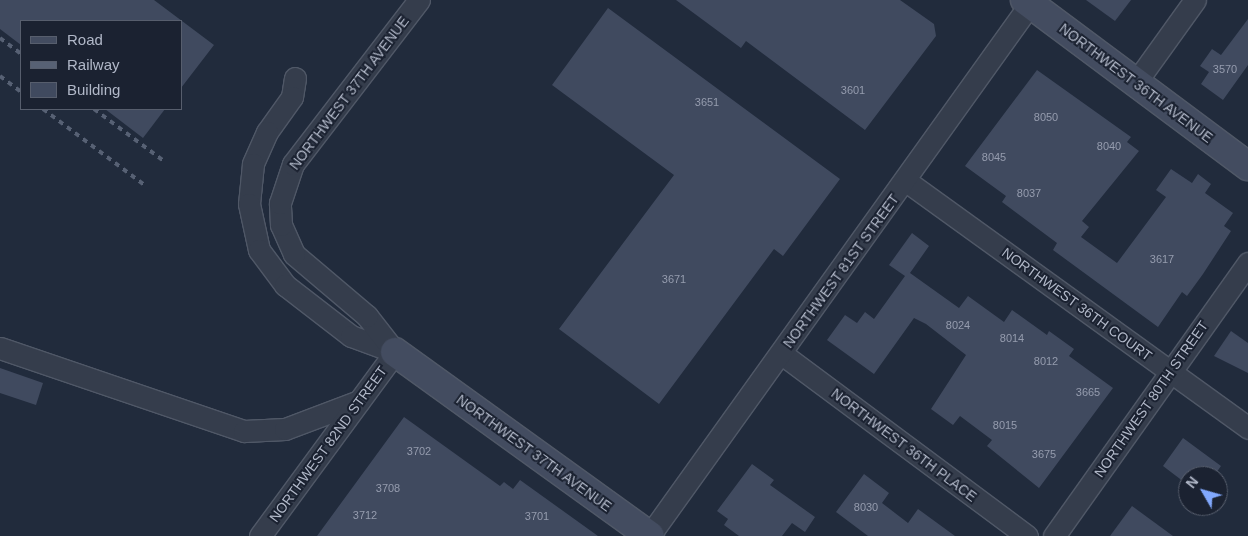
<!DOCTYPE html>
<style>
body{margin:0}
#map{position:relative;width:1248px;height:536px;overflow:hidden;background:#212b3c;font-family:Arial,sans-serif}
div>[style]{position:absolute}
.building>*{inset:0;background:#404a5f}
.roads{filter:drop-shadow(1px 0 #505867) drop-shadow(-1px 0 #505867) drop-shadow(0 1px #505867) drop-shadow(0 -1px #505867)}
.street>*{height:21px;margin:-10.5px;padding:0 10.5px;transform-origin:10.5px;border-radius:10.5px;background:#353d4c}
.secondary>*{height:28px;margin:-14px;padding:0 14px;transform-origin:14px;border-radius:14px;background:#434c60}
.rail>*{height:4px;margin-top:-2px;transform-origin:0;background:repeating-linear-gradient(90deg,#576174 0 5px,transparent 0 10px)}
span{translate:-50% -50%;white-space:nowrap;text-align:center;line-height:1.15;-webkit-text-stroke:4px #1b2231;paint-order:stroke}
.number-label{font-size:11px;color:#959cae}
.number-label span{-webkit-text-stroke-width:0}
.street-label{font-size:14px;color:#b1b8c8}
.legend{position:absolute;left:20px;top:20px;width:162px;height:90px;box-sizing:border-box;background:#1b2231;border:1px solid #575e6d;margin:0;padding:6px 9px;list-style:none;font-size:15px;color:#b1b8c8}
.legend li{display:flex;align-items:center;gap:10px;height:25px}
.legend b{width:25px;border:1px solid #575e6d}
.north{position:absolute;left:1178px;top:466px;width:50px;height:50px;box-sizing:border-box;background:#1b2231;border:1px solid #575e6d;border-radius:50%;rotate:308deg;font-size:14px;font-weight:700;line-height:20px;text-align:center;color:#b1b8c8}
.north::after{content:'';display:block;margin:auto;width:18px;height:22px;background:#81a8fd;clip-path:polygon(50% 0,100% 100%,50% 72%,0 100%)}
</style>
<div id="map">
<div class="building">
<div style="clip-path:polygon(0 0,154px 0,214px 45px,181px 88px,181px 21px,21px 21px,21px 45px,0 29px)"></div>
<div style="clip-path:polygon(676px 0,900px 0,934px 24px,936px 36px,865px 130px,746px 41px,741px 48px)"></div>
<div style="clip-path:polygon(1086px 0,1131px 0,1115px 21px)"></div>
<div style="clip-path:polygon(608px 8px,840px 179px,783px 256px,774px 249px,659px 404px,559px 329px,674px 175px,552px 85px)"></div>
<div style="clip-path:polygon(1248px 19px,1248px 65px,1223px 100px,1201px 84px,1209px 72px,1200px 66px,1212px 49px,1221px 55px)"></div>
<div style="clip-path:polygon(1037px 70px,1131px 137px,1127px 142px,1139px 151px,1082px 221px,1089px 227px,1081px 237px,1117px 263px,1166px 197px,1156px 190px,1171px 169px,1192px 183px,1198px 174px,1211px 184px,1205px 193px,1233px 213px,1224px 226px,1231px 231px,1203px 274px,1187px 296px,1182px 292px,1158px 327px,1053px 250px,1057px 243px,1002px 202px,1006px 196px,965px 166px)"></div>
<div style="clip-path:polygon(105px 109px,165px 109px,143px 138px)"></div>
<div style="clip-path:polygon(912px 233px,929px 246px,910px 273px,959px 308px,968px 296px,1004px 322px,1012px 310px,1047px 335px,1049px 331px,1074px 349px,1069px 356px,1113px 388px,1039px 488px,987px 446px,992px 440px,960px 416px,953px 425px,931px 409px,966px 355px,926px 324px,914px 318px,874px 374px,827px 340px,845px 315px,857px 323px,865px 312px,874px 319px,905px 276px,889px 265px)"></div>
<div style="clip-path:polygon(1231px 331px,1248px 343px,1248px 373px,1214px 356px)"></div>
<div style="clip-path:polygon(0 368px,43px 383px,36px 405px,0 393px)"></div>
<div style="clip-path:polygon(404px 417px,500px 486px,504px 482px,513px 489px,520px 480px,598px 536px,317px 536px)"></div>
<div style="clip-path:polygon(1183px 438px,1221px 466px,1214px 476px,1188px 476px,1188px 485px,1163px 466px)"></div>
<div style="clip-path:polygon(752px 464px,774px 480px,770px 485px,815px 517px,805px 532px,792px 523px,782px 536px,739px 536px,724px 525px,728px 519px,717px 511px)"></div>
<div style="clip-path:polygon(864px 474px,889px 493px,882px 503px,908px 523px,918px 509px,955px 536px,868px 536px,836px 512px)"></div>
<div style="clip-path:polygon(1132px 506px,1173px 536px,1110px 536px)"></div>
</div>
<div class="roads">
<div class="street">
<div style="left:295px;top:78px;width:19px;rotate:99deg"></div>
<div style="left:292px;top:97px;width:43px;rotate:125.5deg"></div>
<div style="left:267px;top:132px;width:35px;rotate:114deg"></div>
<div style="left:253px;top:164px;width:40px;rotate:95.7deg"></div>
<div style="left:249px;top:204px;width:47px;rotate:77.7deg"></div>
<div style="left:259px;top:250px;width:44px;rotate:53.4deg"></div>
<div style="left:285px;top:285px;width:83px;rotate:37.7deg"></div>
<div style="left:351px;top:336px;width:47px;rotate:20deg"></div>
<div style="left:1136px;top:82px;width:101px;rotate:-54.3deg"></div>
<div style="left:906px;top:181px;width:422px;rotate:35.8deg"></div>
<div style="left:0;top:348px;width:258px;rotate:18.8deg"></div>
<div style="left:244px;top:431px;width:41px;rotate:-2.8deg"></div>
<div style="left:285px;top:429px;width:79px;rotate:-20.7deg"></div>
<div style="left:395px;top:352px;width:46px;rotate:-127.9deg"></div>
<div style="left:367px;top:316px;width:96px;rotate:-139.7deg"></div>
<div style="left:294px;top:254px;width:32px;rotate:-114deg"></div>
<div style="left:281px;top:225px;width:22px;rotate:-93deg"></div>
<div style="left:280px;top:203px;width:41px;rotate:-71.6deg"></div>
<div style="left:293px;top:164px;width:207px;rotate:-52.5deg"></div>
<div style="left:782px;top:354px;width:305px;rotate:36.6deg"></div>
<div style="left:260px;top:536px;width:228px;rotate:-53.7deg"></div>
<div style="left:649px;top:536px;width:654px;rotate:-54.39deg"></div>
<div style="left:1054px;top:536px;width:335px;rotate:-54.6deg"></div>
</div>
<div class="secondary">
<div style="left:1025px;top:0;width:278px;rotate:36.7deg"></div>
<div style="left:395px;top:352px;width:314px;rotate:35.8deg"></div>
</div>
</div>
<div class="rail">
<div style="left:0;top:38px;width:26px;rotate:37deg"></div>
<div style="left:0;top:76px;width:26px;rotate:37deg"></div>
<div style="left:43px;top:109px;width:129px;rotate:36.8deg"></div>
<div style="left:94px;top:109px;width:89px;rotate:36.7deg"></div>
</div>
<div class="number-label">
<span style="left:1225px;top:69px">3570</span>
<span style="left:853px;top:90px">3601</span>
<span style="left:707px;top:102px">3651</span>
<span style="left:1046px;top:117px">8050</span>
<span style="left:1109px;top:146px">8040</span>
<span style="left:994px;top:157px">8045</span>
<span style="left:1029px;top:193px">8037</span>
<span style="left:1162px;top:259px">3617</span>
<span style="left:674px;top:279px">3671</span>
<span style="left:958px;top:325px">8024</span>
<span style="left:1012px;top:338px">8014</span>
<span style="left:1046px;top:361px">8012</span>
<span style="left:1088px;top:392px">3665</span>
<span style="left:1005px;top:425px">8015</span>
<span style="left:419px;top:451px">3702</span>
<span style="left:1044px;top:454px">3675</span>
<span style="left:388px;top:488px">3708</span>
<span style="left:866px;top:507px">8030</span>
<span style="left:365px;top:515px">3712</span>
<span style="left:537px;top:516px">3701</span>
</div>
<div class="street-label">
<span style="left:1136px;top:83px;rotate:37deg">NORTHWEST 36TH AVENUE</span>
<span style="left:349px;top:93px;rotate:-53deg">NORTHWEST 37TH AVENUE</span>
<span style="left:841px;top:271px;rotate:-54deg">NORTHWEST 81ST STREET</span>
<span style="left:1077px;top:304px;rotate:36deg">NORTHWEST 36TH COURT</span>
<span style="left:1151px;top:399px;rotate:-55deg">NORTHWEST 80TH STREET</span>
<span style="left:328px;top:444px;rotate:-54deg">NORTHWEST 82ND STREET</span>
<span style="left:904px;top:445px;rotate:37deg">NORTHWEST 36TH PLACE</span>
<span style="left:534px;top:453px;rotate:36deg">NORTHWEST 37TH AVENUE</span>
</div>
<ul class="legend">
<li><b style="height:6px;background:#434c60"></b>Road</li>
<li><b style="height:6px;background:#576174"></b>Railway</li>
<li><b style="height:14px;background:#404a5f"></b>Building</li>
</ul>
<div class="north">N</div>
</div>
